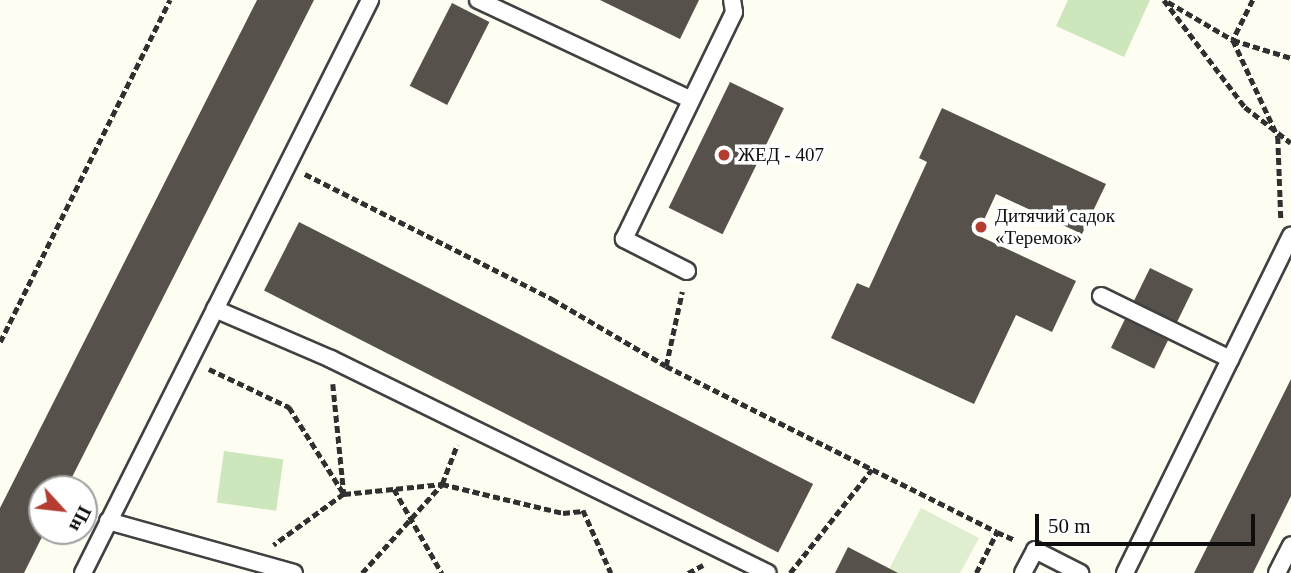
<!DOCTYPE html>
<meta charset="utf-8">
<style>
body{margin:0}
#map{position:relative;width:1291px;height:573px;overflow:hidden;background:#fefdf1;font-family:Georgia,serif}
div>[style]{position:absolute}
.green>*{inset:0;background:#cde6bc;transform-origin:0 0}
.pitch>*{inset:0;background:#deeece}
.building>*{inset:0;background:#56514b;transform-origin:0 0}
.path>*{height:4.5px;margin-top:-2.25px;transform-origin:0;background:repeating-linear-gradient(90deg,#303030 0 7px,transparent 0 10.5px)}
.roads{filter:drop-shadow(2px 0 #414141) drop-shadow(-2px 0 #414141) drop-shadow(0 2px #414141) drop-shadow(0 -2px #414141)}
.service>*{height:16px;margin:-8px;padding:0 8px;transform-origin:8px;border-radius:8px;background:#fff}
.dots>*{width:19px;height:19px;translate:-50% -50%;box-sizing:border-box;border:4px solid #fff;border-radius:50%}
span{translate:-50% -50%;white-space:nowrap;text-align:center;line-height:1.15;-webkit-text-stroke:7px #fff;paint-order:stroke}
.poi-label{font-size:19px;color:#0e0e0e}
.left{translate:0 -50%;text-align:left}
.north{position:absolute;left:28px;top:475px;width:70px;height:70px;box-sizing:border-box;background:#fff;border:2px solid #9f9f9f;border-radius:50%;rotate:117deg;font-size:19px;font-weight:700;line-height:28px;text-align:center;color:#0e0e0e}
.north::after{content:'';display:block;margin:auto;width:24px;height:32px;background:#b43c31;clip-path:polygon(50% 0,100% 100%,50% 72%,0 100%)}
.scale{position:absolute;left:1035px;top:514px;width:220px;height:32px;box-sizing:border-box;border:4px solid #0e0e0e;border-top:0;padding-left:9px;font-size:21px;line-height:24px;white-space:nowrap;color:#0e0e0e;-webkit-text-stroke:5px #fff;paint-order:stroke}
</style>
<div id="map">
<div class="green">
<div style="clip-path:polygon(1068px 0,1150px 0,1124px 57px,1056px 26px)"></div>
<div style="left:224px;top:451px;width:60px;height:52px;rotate:8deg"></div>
</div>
<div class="pitch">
<div style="clip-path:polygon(921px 508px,979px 538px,960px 573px,887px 573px)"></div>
</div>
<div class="building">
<div style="clip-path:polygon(257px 0,314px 0,66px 489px,42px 489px,45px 531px,24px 573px,0 573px,0 508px)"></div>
<div style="clip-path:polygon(600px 0,699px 0,680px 39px)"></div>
<div style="left:452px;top:3px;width:42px;height:93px;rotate:27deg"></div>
<div style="left:730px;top:82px;width:60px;height:140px;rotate:26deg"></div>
<div style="clip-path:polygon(942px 108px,1106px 184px,1082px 234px,996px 194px,977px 235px,1076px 281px,1052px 332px,1016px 315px,974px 404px,831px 338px,857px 283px,869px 288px,927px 162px,919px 158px)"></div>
<div style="left:299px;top:222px;width:577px;height:77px;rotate:27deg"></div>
<div style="left:1150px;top:268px;width:48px;height:37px;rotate:26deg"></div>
<div style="left:1125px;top:319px;width:48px;height:32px;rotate:26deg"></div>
<div style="clip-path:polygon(1291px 379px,1291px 496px,1253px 573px,1194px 573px)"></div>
<div style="clip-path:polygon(848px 547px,898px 573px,835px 573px)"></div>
</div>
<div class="path">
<div style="left:1164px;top:0;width:134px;rotate:52.9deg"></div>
<div style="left:1245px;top:107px;width:58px;rotate:38deg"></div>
<div style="left:1253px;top:0;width:45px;rotate:116.6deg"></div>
<div style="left:1233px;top:40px;width:107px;rotate:65.1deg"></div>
<div style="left:1278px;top:137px;width:82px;rotate:87.9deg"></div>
<div style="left:1168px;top:2px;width:75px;rotate:30.3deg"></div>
<div style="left:1233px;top:40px;width:61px;rotate:17.2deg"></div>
<div style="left:305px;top:174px;width:277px;rotate:26.8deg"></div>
<div style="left:552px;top:299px;width:132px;rotate:30.4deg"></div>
<div style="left:666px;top:366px;width:370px;rotate:26.6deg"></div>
<div style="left:0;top:342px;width:382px;rotate:-63.6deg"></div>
<div style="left:666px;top:366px;width:76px;rotate:-77.8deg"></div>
<div style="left:209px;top:369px;width:89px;rotate:25.4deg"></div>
<div style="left:289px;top:407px;width:103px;rotate:57.7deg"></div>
<div style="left:344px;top:494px;width:87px;rotate:143.9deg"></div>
<div style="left:333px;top:384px;width:111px;rotate:84.3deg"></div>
<div style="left:344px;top:494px;width:99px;rotate:-5.8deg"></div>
<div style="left:442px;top:484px;width:42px;rotate:-69deg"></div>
<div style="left:394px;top:489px;width:97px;rotate:60.3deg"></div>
<div style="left:583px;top:510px;width:69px;rotate:66deg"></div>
<div style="left:362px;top:573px;width:120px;rotate:-48deg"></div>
<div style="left:442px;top:484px;width:124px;rotate:13.5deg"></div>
<div style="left:563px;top:513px;width:20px;rotate:-6deg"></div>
<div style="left:688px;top:573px;width:17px;rotate:-28deg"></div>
<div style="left:790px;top:573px;width:132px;rotate:-51.7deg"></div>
<div style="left:976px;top:573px;width:46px;rotate:-62.9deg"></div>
<div style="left:997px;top:532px;width:20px;rotate:24deg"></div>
</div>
<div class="roads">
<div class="service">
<div style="left:478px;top:0;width:235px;rotate:25.1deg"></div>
<div style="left:687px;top:271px;width:71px;rotate:-153.1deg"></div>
<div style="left:624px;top:239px;width:252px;rotate:-64.1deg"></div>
<div style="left:734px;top:12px;width:12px;rotate:-99deg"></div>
<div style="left:1101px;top:296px;width:144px;rotate:26deg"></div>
<div style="left:215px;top:309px;width:126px;rotate:23.3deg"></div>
<div style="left:331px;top:359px;width:486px;rotate:26.1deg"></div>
<div style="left:108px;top:521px;width:193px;rotate:15.6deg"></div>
<div style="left:83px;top:573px;width:641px;rotate:-63.39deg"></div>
<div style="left:1023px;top:573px;width:26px;rotate:-62deg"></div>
<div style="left:1035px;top:550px;width:51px;rotate:27.1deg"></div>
<div style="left:1125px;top:573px;width:376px;rotate:-63.8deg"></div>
<div style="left:1277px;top:573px;width:31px;rotate:-63deg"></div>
</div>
</div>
<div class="dots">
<div style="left:724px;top:155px;background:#b43c31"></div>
<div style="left:981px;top:227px;background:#b43c31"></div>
</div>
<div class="poi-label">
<span class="left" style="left:738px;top:155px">ЖЕД - 407</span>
<span class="left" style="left:995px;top:227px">Дитячий садок<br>«Теремок»</span>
</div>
<div class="north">Пн</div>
<div class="scale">50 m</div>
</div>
